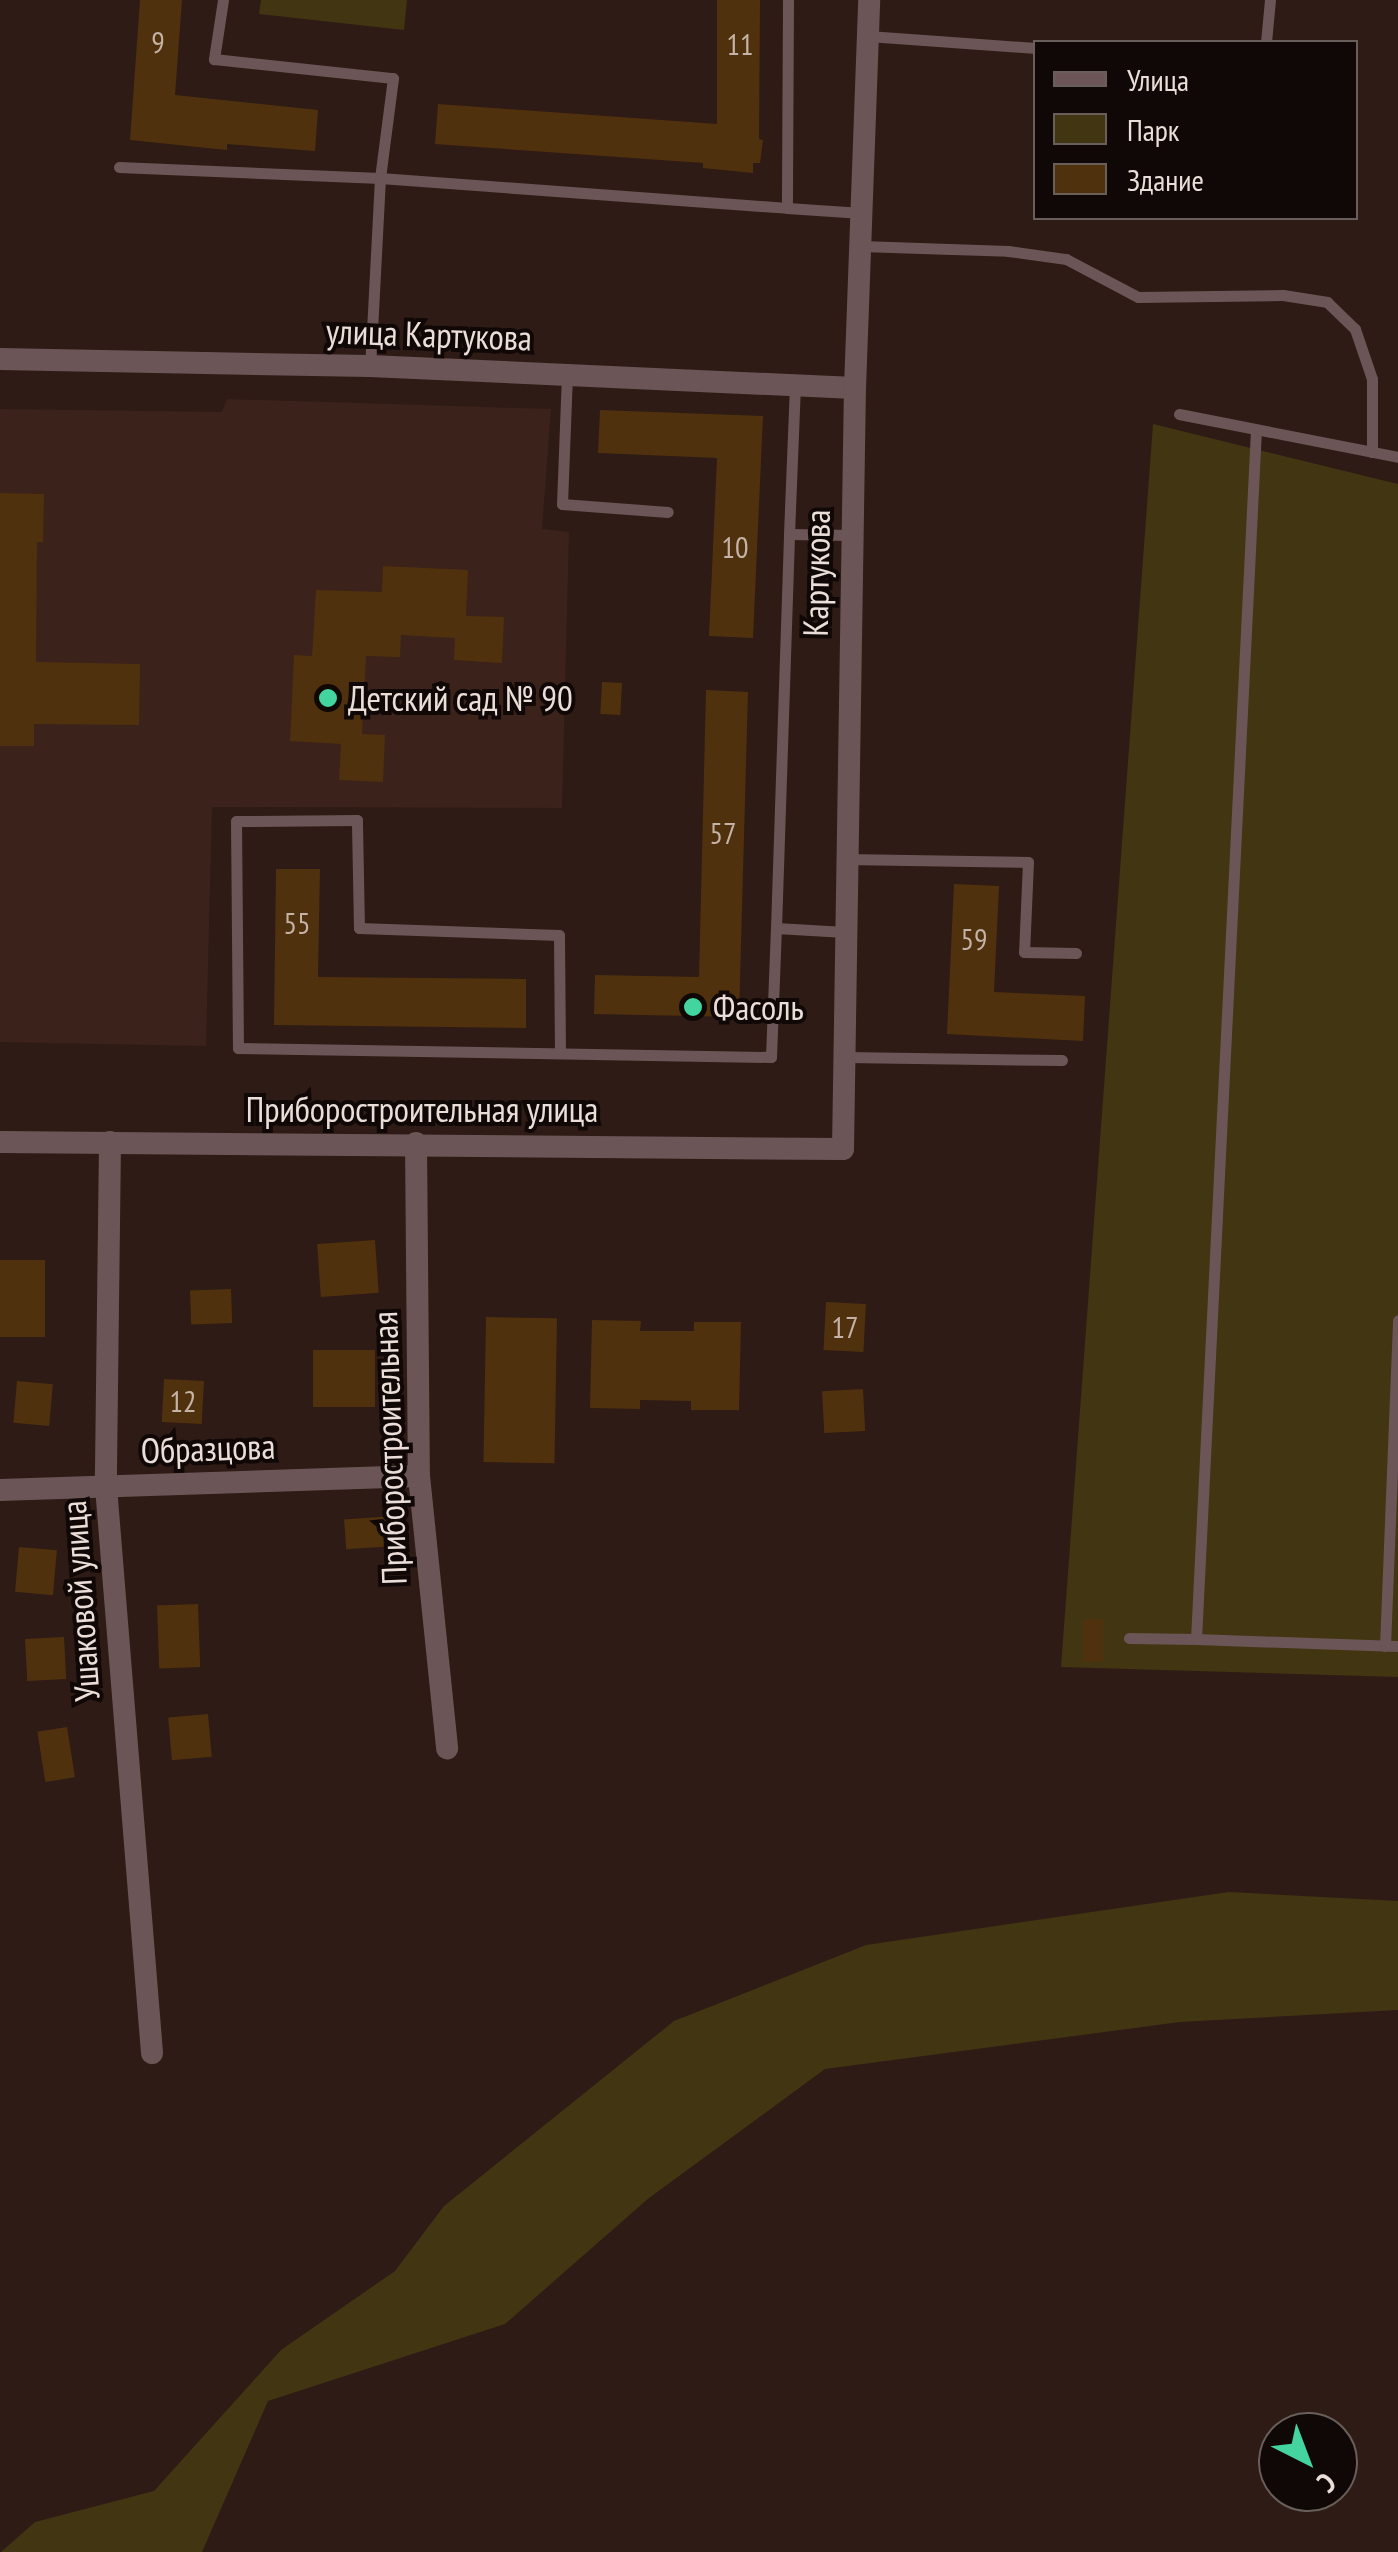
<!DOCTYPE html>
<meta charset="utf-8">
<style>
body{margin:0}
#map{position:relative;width:1398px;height:2552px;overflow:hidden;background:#2e1b15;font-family:"PT Sans Narrow",sans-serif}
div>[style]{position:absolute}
.built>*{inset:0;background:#3b221a}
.green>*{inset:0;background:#413512}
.building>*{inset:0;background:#50310d;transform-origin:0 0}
.lane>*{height:11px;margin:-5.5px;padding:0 5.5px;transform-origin:5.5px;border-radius:5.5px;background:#6b5556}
.street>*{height:22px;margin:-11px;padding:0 11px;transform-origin:11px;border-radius:11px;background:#6b5556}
.dots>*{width:28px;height:28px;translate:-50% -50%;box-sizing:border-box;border:5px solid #100806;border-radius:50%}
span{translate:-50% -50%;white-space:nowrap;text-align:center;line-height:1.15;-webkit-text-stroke:8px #100806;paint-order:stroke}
.number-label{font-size:30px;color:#c4b3a6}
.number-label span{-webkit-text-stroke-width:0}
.street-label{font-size:35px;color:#ebded9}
.poi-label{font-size:35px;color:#ebded9}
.left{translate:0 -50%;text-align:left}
.legend{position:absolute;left:1033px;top:40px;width:325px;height:180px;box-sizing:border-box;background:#100806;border:2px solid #685e5a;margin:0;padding:12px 18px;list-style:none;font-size:30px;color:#ebded9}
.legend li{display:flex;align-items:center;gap:20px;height:50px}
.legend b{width:50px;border:2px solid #685e5a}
.north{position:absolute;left:1258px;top:2412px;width:100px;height:100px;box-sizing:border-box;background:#100806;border:2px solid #685e5a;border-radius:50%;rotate:138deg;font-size:28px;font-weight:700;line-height:40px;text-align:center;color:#ebded9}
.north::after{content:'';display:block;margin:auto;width:35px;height:45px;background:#43d4a0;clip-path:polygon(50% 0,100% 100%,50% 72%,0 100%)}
</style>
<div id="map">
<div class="built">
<div style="clip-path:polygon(227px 399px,551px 409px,542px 529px,569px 532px,562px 808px,212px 807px,206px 1046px,0 1042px,0 409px,222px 412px)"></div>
</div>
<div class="green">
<div style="clip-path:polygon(261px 0,407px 0,404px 30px,259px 14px)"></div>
<div style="clip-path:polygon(1153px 424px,1398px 484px,1398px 1677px,1061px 1667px)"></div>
<div style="clip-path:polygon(1229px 1892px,1398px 1901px,1398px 2010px,1180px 2022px,825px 2069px,649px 2198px,505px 2324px,268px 2401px,202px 2552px,1px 2552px,35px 2522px,154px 2491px,281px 2350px,395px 2271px,444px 2206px,674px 2021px,866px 1945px)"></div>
</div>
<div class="building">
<div style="clip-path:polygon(140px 0,182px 0,175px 95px,318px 110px,315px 151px,227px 144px,227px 150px,130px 140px)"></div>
<div style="clip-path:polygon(717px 0,760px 0,759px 139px,763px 140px,760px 163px,753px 163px,753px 173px,703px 168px,703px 163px,435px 144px,438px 104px,717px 124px)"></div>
<div style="clip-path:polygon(600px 410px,763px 416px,753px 638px,709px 636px,717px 458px,598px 453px)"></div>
<div style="clip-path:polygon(0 493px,44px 494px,43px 542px,37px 542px,36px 662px,140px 664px,139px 725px,34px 724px,34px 746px,0 746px)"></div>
<div style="clip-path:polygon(383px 566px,468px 570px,466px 616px,504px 617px,502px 663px,454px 660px,455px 638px,401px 635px,400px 657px,366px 656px,362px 734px,385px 735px,383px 782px,339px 780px,341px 744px,290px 741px,294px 655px,312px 656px,316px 590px,382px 592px)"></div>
<div style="left:602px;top:682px;width:20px;height:32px;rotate:3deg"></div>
<div style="clip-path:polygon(706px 690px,748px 692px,739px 1017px,594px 1014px,595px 975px,699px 977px)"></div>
<div style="clip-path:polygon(276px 869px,320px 869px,318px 977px,526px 979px,526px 1028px,274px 1025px)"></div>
<div style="clip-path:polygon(954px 884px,999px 886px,994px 992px,1085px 996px,1083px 1041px,947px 1034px)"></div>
<div style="left:375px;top:1240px;width:53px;height:58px;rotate:86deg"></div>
<div style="left:0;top:1260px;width:45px;height:77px"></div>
<div style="left:231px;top:1289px;width:34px;height:41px;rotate:88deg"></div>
<div style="left:826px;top:1302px;width:40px;height:48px;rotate:3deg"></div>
<div style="left:486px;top:1317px;width:71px;height:145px;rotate:1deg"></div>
<div style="clip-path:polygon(592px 1320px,641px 1321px,640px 1331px,694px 1331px,694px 1322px,741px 1322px,739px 1410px,691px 1410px,691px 1401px,640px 1400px,640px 1409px,590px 1408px)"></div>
<div style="left:313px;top:1350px;width:62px;height:57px"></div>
<div style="left:164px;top:1379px;width:40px;height:43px;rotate:3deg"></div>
<div style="left:17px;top:1381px;width:36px;height:42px;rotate:5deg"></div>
<div style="left:863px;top:1389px;width:42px;height:41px;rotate:87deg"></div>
<div style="left:393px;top:1516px;width:30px;height:49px;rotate:86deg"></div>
<div style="left:19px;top:1547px;width:38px;height:45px;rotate:5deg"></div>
<div style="left:198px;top:1604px;width:63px;height:41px;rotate:88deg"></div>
<div style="left:1083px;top:1619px;width:20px;height:43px"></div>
<div style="left:64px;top:1637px;width:42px;height:39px;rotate:87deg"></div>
<div style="left:208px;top:1714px;width:43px;height:40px;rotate:85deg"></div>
<div style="left:67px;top:1727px;width:51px;height:30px;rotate:81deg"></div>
</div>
<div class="lane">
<div style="left:223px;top:0;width:60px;rotate:98.7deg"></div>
<div style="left:214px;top:59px;width:180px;rotate:6.1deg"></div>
<div style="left:393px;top:78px;width:101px;rotate:97.4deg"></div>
<div style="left:380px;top:178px;width:188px;rotate:93deg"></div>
<div style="left:788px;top:0;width:208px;rotate:90.3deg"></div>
<div style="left:787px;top:208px;width:75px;rotate:3.8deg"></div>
<div style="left:868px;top:36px;width:168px;rotate:4.1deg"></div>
<div style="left:1266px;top:42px;width:42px;rotate:-84.6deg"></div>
<div style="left:119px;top:167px;width:261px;rotate:2.4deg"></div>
<div style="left:380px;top:178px;width:408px;rotate:4.2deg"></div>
<div style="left:861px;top:246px;width:147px;rotate:1.9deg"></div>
<div style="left:1008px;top:251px;width:59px;rotate:7.9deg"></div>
<div style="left:1066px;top:259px;width:81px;rotate:27.8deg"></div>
<div style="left:1138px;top:297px;width:145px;rotate:-0.8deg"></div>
<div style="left:1283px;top:295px;width:45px;rotate:9deg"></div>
<div style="left:1327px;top:302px;width:39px;rotate:44deg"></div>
<div style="left:1355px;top:329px;width:53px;rotate:71.2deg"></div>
<div style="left:1372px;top:379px;width:73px;rotate:90deg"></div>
<div style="left:567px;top:374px;width:130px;rotate:92.2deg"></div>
<div style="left:562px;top:504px;width:106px;rotate:4.3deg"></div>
<div style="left:1179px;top:414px;width:223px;rotate:11.1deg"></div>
<div style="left:789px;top:534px;width:149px;rotate:-87.7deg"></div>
<div style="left:845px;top:859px;width:183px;rotate:0.9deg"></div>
<div style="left:1028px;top:862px;width:90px;rotate:92.5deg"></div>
<div style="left:1024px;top:952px;width:52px;rotate:1.1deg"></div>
<div style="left:776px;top:928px;width:394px;rotate:-88.1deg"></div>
<div style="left:789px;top:534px;width:63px;rotate:0.9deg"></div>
<div style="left:560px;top:1053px;width:118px;rotate:-90.5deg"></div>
<div style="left:559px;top:935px;width:200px;rotate:-178deg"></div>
<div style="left:359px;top:928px;width:108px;rotate:-91.1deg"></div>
<div style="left:357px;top:820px;width:121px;rotate:179.5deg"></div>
<div style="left:236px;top:821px;width:227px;rotate:89.5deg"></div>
<div style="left:238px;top:1048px;width:533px;rotate:0.97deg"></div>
<div style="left:771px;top:1057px;width:129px;rotate:-87.8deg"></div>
<div style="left:776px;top:928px;width:69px;rotate:3.3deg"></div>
<div style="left:845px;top:1057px;width:217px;rotate:0.8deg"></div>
<div style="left:1129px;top:1638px;width:67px;rotate:0.9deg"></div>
<div style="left:1196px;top:1639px;width:1211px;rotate:-87.16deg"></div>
<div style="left:1196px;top:1639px;width:202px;rotate:2deg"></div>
<div style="left:1385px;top:1646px;width:326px;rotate:-87.7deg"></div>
</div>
<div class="street">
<div style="left:0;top:359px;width:370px;rotate:1.1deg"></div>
<div style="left:370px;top:366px;width:485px;rotate:2.6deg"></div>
<div style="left:0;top:1142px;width:843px;rotate:0.48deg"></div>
<div style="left:843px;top:1149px;width:761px;rotate:-89.1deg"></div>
<div style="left:855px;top:388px;width:388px;rotate:-87.9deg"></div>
<div style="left:110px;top:1142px;width:345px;rotate:90.7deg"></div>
<div style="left:106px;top:1487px;width:568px;rotate:85.35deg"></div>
<div style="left:416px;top:1143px;width:333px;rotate:89.5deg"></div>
<div style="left:419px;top:1476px;width:274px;rotate:84.1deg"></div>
<div style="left:0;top:1490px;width:419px;rotate:-1.9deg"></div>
</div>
<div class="dots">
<div style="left:328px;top:698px;background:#43d4a0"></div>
<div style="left:693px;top:1007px;background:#43d4a0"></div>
</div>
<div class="number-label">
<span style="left:158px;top:42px">9</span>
<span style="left:740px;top:44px">11</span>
<span style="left:735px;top:547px">10</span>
<span style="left:723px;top:833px">57</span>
<span style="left:297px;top:923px">55</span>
<span style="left:974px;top:939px">59</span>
<span style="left:845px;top:1327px">17</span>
<span style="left:183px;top:1401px">12</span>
</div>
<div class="street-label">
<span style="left:429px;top:334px;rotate:2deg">улица Картукова</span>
<span style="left:816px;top:573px;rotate:-89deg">Картукова</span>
<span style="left:422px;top:1109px">Приборостроительная улица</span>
<span style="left:208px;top:1448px;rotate:-2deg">Образцова</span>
<span style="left:389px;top:1448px;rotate:-92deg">Приборостроительная</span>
<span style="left:80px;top:1601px;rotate:-94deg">Ушаковой улица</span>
</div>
<div class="poi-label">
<span class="left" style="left:348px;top:698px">Детский сад № 90</span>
<span class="left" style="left:713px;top:1007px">Фасоль</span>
</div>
<ul class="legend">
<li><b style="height:12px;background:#6b5556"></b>Улица</li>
<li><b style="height:28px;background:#413512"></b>Парк</li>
<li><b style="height:28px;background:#50310d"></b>Здание</li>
</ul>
<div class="north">С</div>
</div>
